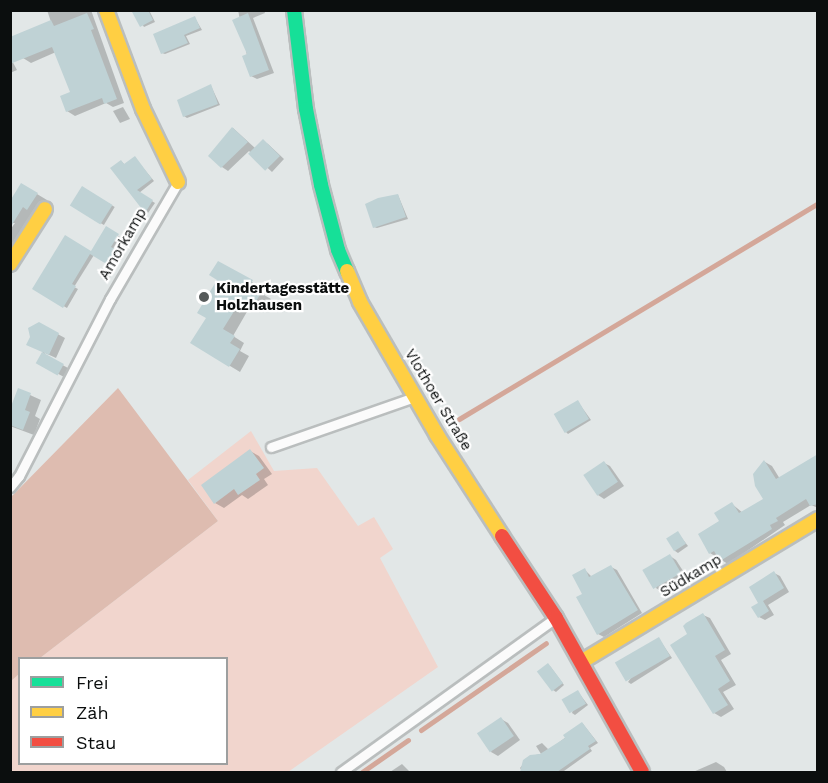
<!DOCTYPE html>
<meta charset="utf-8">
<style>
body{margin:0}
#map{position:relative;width:828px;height:783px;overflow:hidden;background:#e2e7e7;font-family:"Work Sans",sans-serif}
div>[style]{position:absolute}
.green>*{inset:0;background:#f1d5cd}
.forest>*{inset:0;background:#debcb0}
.shadow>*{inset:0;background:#0003;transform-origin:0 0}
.stream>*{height:5px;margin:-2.5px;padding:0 2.5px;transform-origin:2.5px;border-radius:2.5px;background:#d4a799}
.building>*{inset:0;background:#bfd2d5;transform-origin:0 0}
.roads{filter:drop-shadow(2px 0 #babebe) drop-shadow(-2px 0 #babebe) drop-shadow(0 2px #babebe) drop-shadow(0 -2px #babebe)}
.lane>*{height:9px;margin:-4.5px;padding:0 4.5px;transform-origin:4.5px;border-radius:4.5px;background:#fbfbfb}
.fast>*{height:14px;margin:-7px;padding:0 7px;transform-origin:7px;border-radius:7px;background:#16e098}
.slow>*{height:14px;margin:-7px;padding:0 7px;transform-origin:7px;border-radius:7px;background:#ffcf43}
.jam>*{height:14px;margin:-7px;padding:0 7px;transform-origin:7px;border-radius:7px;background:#f24e42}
.dots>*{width:16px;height:16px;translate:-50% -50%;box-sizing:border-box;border:3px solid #fff;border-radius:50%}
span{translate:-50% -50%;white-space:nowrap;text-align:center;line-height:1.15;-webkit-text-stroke:4.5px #fff;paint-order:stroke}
.street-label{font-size:15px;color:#0b0e0e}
.poi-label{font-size:15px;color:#0b0e0e;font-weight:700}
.left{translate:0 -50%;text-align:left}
.frame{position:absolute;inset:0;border:12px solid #0b0e0e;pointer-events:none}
.legend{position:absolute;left:18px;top:657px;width:210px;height:108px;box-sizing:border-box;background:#fff;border:2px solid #9d9f9f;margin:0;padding:8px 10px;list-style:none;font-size:18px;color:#0b0e0e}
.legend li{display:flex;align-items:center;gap:12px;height:30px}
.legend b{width:30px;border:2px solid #9d9f9f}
</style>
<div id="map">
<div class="green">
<div style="clip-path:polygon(251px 431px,274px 471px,317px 468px,358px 526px,374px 517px,393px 549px,380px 558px,438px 667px,288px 772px,11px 772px,11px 681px,19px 674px,20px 764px,226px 764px,226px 658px,40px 658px,218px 521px,188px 480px)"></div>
</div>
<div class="forest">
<div style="clip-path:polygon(118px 388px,218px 521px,40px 658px,20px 658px,19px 674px,11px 681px,11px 497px)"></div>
</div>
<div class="shadow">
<div style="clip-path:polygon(47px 10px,91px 10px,124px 103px,113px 107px,106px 103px,75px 116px,67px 111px,71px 93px,56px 52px,31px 63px,23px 58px,51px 22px)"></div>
<div style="clip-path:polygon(133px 10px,149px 10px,155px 22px,144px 27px)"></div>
<div style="clip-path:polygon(238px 10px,264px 10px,265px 13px,253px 18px,274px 73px,257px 79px,251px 76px)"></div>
<div style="clip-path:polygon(195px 18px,202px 30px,186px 36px,190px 44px,165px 54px,162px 53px)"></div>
<div style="clip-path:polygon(10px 57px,17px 70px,10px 73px)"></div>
<div style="clip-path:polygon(211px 86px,220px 105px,187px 118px,184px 116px)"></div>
<div style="clip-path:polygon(123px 107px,130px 119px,120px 123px,113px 111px)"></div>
<div style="clip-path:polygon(233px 128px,255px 148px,263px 141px,268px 144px,284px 159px,272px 172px,249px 151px,228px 171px,222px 167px,210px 156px)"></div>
<div style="clip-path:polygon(135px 158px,154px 181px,139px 193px,155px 203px,148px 213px,121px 161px,125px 165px)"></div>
<div style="clip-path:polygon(22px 185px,47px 200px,10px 250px,10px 230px,15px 223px,11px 223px)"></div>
<div style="left:83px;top:188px;width:37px;height:21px;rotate:31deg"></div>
<div style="clip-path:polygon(398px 195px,408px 219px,377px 228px,374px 227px)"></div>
<div style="clip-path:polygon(106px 228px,120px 237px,113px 249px,119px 253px,111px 265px,94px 255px,74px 287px,78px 289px,67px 308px,34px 289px,65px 237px,92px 253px)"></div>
<div style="clip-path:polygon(218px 263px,262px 288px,259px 292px,271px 299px,263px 312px,248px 310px,233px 336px,244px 343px,240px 351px,249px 356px,240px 372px,192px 343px,208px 318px,219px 280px)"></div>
<div style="clip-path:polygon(39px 324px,65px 338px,56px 358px,45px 353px,44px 355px,68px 368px,64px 377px,38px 363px,43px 352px)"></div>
<div style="clip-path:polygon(19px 390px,41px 400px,35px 416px,40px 419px,34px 435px,10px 426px,10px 406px,13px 407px)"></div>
<div style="clip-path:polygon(578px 402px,591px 420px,568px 434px,566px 432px)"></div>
<div style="clip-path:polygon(250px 451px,259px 456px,272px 474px,264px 479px,268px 485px,248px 499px,242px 495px,224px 508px,215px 503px)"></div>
<div style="clip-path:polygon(765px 462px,772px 466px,780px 479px,818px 470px,818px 508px,811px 505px,783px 522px,785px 525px,728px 564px,710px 553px,721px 522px,732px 504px,743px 513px,765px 499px)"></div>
<div style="clip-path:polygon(604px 463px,610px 466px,624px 486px,604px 499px,598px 495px)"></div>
<div style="clip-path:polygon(678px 533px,688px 546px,678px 553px,675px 551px)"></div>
<div style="clip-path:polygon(670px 556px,676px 560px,687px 577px,662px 592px,656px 588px)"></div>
<div style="clip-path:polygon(611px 567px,617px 570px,642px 613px,604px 637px,598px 634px,585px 570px,592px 577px)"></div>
<div style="clip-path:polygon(774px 573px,780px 576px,789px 592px,768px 605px,774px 615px,765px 620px,759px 617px,760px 603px)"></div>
<div style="clip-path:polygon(703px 615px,710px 618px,731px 654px,721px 660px,736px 685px,723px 692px,734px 709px,721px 717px,714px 713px,689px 634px)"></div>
<div style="clip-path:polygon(659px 639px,672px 658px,631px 684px,628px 682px)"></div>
<div style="clip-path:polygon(550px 666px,564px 685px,556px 692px,553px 690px)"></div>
<div style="clip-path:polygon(578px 692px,588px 705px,575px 715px,572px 713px)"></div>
<div style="clip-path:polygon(501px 719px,508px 723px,520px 740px,498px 756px,491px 752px)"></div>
<div style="clip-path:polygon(583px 724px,598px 743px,590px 748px,592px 751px,564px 771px,565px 772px,523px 772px,520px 768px,530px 756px,541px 754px,536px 746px,542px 743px,549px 750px)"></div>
<div style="clip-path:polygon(716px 762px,724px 767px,727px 772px,693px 772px)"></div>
<div style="clip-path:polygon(402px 764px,410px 772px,390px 772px)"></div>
</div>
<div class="stream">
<div style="left:459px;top:419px;width:419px;rotate:-31deg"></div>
<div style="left:421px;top:730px;width:152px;rotate:-34.8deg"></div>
<div style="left:362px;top:772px;width:56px;rotate:-34.8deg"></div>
</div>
<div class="building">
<div style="clip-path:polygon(131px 10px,148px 10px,153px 20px,140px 27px)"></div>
<div style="clip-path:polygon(87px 13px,94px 29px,91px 30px,117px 99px,104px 104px,102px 98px,66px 112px,60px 96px,70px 92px,52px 47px,10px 64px,10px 37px,51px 20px,54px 26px)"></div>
<div style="clip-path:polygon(248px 13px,269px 70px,250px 77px,242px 56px,247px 54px,232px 20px)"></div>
<div style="clip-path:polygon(195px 16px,200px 28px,184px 35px,188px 43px,161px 54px,153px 34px)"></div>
<div style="clip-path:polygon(211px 84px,218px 104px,183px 117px,177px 100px)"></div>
<div style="clip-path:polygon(232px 127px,248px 142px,221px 168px,208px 156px)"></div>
<div style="left:263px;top:139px;width:24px;height:21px;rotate:45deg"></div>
<div style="clip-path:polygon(135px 156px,152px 179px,137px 190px,153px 200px,145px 213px,110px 168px,121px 160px,124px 164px)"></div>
<div style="clip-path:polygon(21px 183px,38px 193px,27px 210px,23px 207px,10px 228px,10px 201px)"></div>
<div style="left:82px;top:186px;width:36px;height:23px;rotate:32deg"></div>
<div style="clip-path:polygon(398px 194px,406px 217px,373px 228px,365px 204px,378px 198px)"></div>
<div style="clip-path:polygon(106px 226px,119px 234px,111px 247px,117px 250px,108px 265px,90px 254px,72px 284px,76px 286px,63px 308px,32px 289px,65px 235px,91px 251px)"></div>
<div style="clip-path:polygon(218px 261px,253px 280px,250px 285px,262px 292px,252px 307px,238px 305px,223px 329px,235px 336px,230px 343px,240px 349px,229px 367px,190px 343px,206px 318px,197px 313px,217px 280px,209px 275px)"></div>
<div style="clip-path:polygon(39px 322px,59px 333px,49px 355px,26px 345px,30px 337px,28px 328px)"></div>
<div style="left:42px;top:352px;width:25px;height:13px;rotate:29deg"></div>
<div style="clip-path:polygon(18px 388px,31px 393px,25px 410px,30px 412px,23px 430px,10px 425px,10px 409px)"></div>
<div style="left:578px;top:400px;width:22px;height:28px;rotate:60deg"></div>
<div style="clip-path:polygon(250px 449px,264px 468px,256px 474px,260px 480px,238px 495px,234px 489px,214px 504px,201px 485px)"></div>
<div style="clip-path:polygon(818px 454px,818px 504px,810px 506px,806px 499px,776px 518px,778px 521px,770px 525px,772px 529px,720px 561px,714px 551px,709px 554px,698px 534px,719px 521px,714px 513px,732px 502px,739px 513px,763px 499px,755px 486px,753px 474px,764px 460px,776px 479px)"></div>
<div style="left:604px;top:461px;width:25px;height:25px;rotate:56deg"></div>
<div style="left:678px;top:531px;width:15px;height:14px;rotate:58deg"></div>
<div style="left:670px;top:554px;width:22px;height:32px;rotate:60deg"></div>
<div style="clip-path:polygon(611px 565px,638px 610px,597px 635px,576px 597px,582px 594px,572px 575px,585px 568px,589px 577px)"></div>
<div style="clip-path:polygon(774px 571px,784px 588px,763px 601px,769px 611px,758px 618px,751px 607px,758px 603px,749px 587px)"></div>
<div style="clip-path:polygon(703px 613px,725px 650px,715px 656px,730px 681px,718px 689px,728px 705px,713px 714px,670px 645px,687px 634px,683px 626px,686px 623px)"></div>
<div style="left:659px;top:637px;width:22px;height:51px;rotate:60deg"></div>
<div style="left:548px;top:663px;width:25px;height:14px;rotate:53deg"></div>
<div style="left:578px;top:690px;width:16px;height:19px;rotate:60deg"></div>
<div style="left:501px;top:717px;width:23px;height:29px;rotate:56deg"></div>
<div style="clip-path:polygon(582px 722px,596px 741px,588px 746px,590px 749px,557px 772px,520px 772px,523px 760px,530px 755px,540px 754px,565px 738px,563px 735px)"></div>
</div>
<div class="roads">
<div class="lane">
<div style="left:271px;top:447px;width:149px;rotate:-19.2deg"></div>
<div style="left:10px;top:487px;width:14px;rotate:-51deg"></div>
<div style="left:19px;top:476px;width:199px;rotate:-62.8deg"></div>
<div style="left:110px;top:299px;width:133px;rotate:-59.8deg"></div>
<div style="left:341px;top:772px;width:262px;rotate:-35.7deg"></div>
</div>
<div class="fast">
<div style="left:294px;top:10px;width:100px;rotate:83.1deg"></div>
<div style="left:306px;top:109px;width:77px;rotate:78.8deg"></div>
<div style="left:321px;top:185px;width:67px;rotate:75.3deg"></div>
<div style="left:338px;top:250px;width:23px;rotate:67deg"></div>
</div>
<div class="slow">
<div style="left:106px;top:10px;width:106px;rotate:69.5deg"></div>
<div style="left:143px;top:109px;width:81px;rotate:64.4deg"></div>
<div style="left:10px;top:264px;width:65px;rotate:-57.5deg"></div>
<div style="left:347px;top:271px;width:34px;rotate:67deg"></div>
<div style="left:360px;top:302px;width:154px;rotate:59.9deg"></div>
<div style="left:437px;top:435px;width:120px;rotate:57.2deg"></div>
<div style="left:581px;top:662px;width:277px;rotate:-31.1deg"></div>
</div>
<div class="jam">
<div style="left:502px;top:536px;width:98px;rotate:56.6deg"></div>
<div style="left:556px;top:618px;width:176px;rotate:60.8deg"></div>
</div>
</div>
<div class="dots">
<div style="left:204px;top:297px;background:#565a5a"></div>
</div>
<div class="street-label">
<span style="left:123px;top:244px;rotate:-60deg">Amorkamp</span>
<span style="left:438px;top:400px;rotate:59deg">Vlothoer Straße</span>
<span style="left:691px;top:576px;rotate:-31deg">Südkamp</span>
</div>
<div class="poi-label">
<span class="left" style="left:216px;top:297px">Kindertagesstätte<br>Holzhausen</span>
</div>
<div class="frame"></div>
<ul class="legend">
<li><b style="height:8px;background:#16e098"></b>Frei</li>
<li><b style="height:8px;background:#ffcf43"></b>Zäh</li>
<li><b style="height:8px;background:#f24e42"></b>Stau</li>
</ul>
</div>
